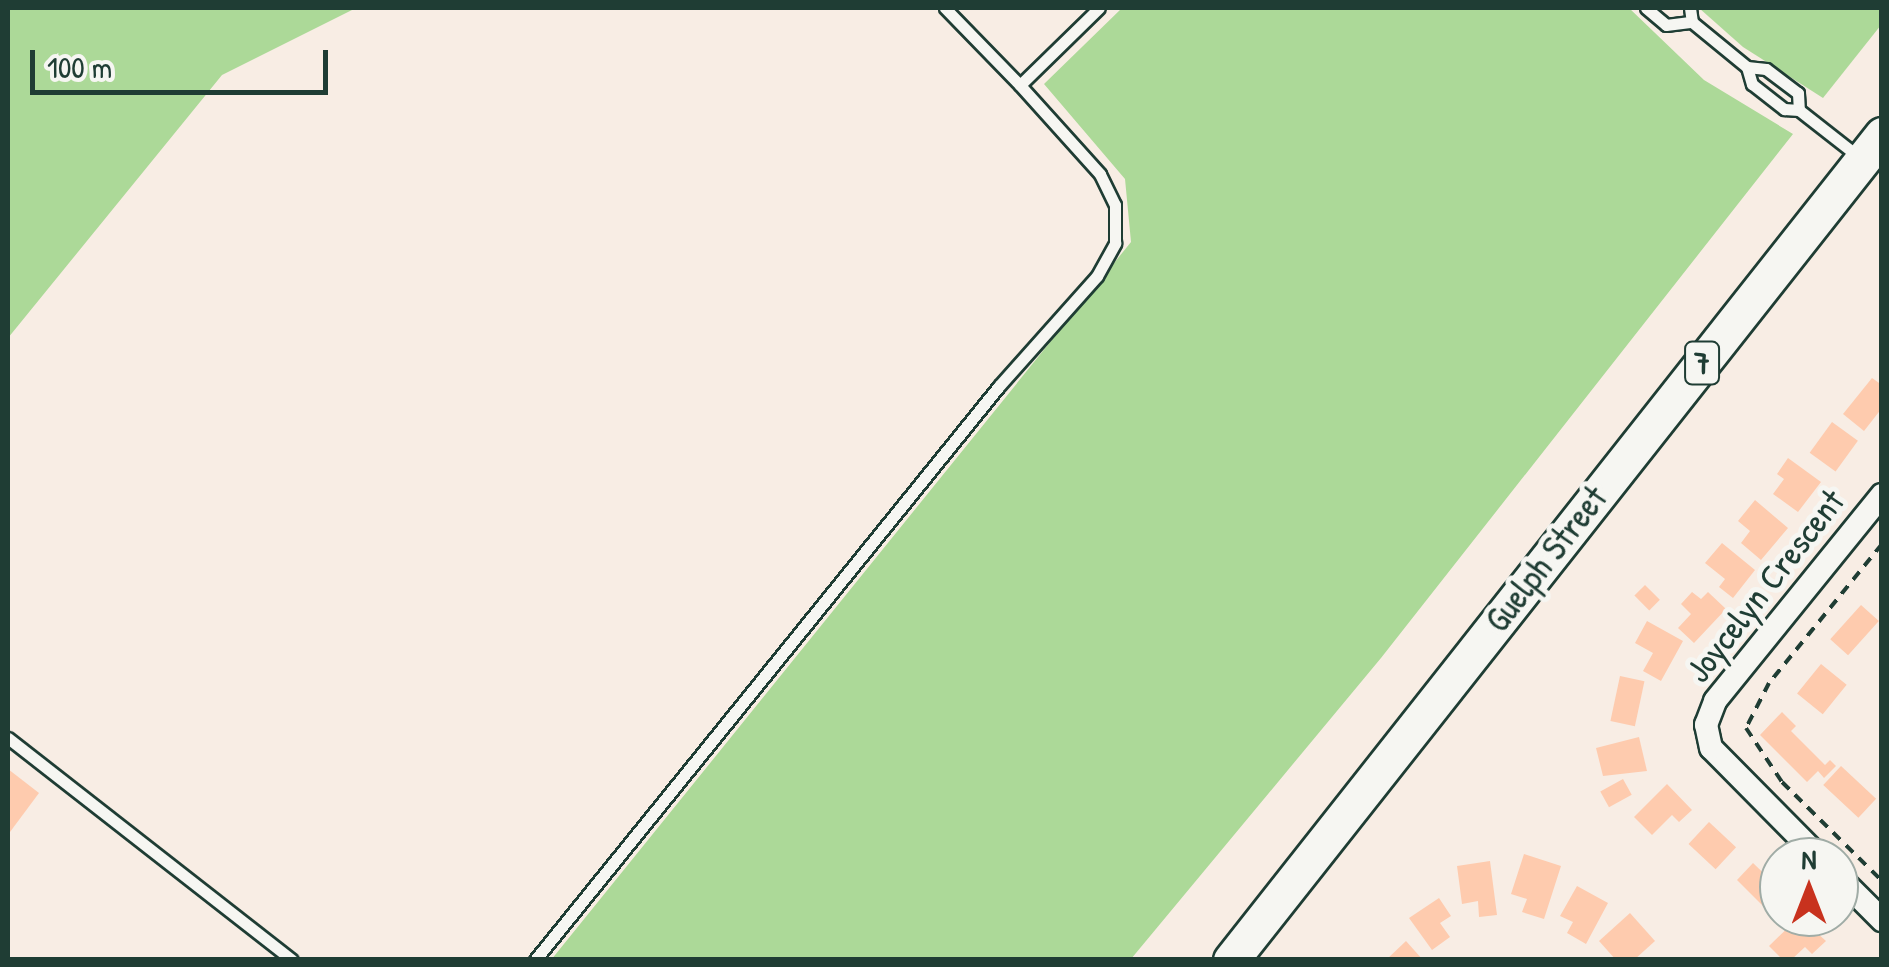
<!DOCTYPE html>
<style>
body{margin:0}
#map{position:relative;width:1889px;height:967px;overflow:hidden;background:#f8ede4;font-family:"Patrick Hand",sans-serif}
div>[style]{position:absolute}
.green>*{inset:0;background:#acd998}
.building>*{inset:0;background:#fecbae;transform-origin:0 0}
.path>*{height:4px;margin-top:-2px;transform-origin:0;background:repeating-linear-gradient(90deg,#1f3d34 0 10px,transparent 0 18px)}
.roads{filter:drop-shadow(2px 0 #1f3d34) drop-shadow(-2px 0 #1f3d34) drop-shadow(0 2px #1f3d34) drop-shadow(0 -2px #1f3d34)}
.lane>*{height:11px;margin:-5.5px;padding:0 5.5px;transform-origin:5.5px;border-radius:5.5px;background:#f6f6f2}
.street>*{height:22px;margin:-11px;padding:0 11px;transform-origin:11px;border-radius:11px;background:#f6f6f2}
.primary>*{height:35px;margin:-17.5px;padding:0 17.5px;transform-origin:17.5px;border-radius:17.5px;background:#f6f6f2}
span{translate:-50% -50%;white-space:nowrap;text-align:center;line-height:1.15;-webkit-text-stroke:10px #f6f6f2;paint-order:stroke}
.shield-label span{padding:2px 8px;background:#f6f6f2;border:2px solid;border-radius:8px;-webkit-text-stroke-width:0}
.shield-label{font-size:32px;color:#1f3d34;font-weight:700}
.street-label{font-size:35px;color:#1f3d34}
.frame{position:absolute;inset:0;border:10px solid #1f3d34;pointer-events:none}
.north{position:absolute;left:1759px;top:837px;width:100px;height:100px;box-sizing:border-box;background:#f6f6f2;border:2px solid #a0aca6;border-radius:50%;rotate:0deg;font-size:28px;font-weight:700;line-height:40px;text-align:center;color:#1f3d34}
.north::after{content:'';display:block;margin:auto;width:35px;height:45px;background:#c8321e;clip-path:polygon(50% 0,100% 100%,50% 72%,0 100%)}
.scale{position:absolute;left:30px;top:50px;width:298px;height:45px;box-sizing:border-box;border:5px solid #1f3d34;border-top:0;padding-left:12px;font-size:30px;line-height:35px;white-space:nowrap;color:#1f3d34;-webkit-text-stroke:8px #f6f6f2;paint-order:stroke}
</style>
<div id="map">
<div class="green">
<div style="clip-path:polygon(8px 8px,356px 8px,222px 75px,8px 338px)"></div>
<div style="clip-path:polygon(1122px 8px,1629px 8px,1704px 80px,1793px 134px,1381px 658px,1131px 959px,551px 960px,1131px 242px,1125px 179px,1044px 84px)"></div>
<div style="clip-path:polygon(1699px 8px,1881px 8px,1881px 25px,1823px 98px,1743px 47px)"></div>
</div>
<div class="building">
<div style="clip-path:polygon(1872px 378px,1882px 385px,1882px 408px,1864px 431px,1843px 414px)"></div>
<div style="left:1832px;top:422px;width:32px;height:38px;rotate:36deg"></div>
<div style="clip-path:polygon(1788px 458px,1821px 482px,1798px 512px,1773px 494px,1784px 479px,1777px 474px)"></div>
<div style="clip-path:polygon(1755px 500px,1788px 528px,1761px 560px,1741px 543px,1750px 531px,1738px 521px)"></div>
<div style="clip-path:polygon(1722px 543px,1755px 570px,1733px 598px,1719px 587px,1725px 579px,1705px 563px)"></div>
<div style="left:1645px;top:585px;width:21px;height:15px;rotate:45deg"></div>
<div style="clip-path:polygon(1692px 592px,1701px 599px,1708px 592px,1726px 609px,1694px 643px,1678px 628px,1691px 614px,1681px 604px)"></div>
<div style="left:1861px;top:605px;width:24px;height:46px;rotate:42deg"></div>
<div style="clip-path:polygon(1647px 621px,1683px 641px,1661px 681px,1643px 671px,1653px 653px,1635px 643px)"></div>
<div style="left:1821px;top:664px;width:33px;height:38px;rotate:39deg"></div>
<div style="left:1620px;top:676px;width:25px;height:46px;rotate:12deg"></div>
<div style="clip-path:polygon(1782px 712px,1796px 726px,1791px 731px,1825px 765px,1830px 760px,1836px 766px,1824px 778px,1818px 771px,1807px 782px,1760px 735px)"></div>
<div style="clip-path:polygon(1639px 737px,1647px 771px,1603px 776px,1596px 748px)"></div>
<div style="left:1841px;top:766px;width:48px;height:26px;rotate:43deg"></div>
<div style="clip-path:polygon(8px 769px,39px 793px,10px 832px,8px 830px)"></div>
<div style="left:1623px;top:779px;width:18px;height:26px;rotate:61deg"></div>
<div style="clip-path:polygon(1667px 784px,1692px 810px,1679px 822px,1672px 815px,1652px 835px,1634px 817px)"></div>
<div style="left:1709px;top:822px;width:37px;height:30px;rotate:43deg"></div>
<div style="clip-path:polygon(1524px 854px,1561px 866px,1544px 919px,1522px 912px,1527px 899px,1511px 894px)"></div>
<div style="clip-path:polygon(1490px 861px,1497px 915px,1479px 917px,1478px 901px,1462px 904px,1457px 866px)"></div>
<div style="clip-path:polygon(1753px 863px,1779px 888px,1779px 905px,1770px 913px,1737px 880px)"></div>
<div style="clip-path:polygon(1577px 886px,1608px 903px,1586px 944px,1567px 933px,1573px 922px,1560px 916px)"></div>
<div style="clip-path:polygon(1439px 898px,1451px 916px,1440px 923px,1450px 937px,1432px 950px,1409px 918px)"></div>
<div style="clip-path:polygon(1630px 913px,1655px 941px,1634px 960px,1616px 960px,1599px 941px)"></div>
<div style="clip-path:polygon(1799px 917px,1826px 941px,1812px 954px,1805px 947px,1791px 960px,1783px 960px,1769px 946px)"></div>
<div style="clip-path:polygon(1406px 941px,1423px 960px,1386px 960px)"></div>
</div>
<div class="path">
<div style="left:1882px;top:544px;width:179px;rotate:129.1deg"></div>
<div style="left:1769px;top:683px;width:51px;rotate:117.1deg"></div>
<div style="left:1746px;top:728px;width:65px;rotate:56.3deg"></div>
<div style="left:1782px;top:782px;width:141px;rotate:44.7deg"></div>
</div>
<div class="roads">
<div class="lane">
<div style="left:945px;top:8px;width:107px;rotate:45.8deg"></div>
<div style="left:1020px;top:85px;width:110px;rotate:-44.3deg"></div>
<div style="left:1646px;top:8px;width:26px;rotate:40deg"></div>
<div style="left:1666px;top:25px;width:26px;rotate:-7deg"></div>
<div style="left:1690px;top:8px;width:14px;rotate:82deg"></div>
<div style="left:1692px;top:22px;width:71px;rotate:39.3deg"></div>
<div style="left:1747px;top:67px;width:19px;rotate:6deg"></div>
<div style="left:1766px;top:69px;width:40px;rotate:37deg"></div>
<div style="left:1798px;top:93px;width:17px;rotate:87deg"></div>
<div style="left:1747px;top:67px;width:18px;rotate:74deg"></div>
<div style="left:1752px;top:84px;width:41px;rotate:38deg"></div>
<div style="left:1784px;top:109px;width:15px;rotate:4deg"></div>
<div style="left:1799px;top:110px;width:76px;rotate:38.1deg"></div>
<div style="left:8px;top:738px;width:360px;rotate:38deg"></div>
<div style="left:535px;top:960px;width:738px;rotate:-51.05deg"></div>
<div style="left:999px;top:386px;width:147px;rotate:-48.3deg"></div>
<div style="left:1097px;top:276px;width:38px;rotate:-61deg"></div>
<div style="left:1115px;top:243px;width:38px;rotate:-90deg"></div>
<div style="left:1115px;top:205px;width:34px;rotate:-116deg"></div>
<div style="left:1100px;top:174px;width:120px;rotate:-132deg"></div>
</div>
<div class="street">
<div style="left:1819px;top:857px;width:153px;rotate:-134.7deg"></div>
<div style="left:1711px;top:748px;width:24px;rotate:-102deg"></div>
<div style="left:1706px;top:725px;width:26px;rotate:-69deg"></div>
<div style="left:1715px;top:701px;width:265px;rotate:-51deg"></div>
<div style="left:1839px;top:877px;width:61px;rotate:45deg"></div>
</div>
<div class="primary">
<div style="left:1231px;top:960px;width:1051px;rotate:-51.72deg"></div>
</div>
</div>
<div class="shield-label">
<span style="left:1702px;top:363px">7</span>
</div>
<div class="street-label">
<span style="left:1546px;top:559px;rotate:-52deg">Guelph Street</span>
<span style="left:1765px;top:586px;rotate:-52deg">Joycelyn Crescent</span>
</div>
<div class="frame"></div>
<div class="north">N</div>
<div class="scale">100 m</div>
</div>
